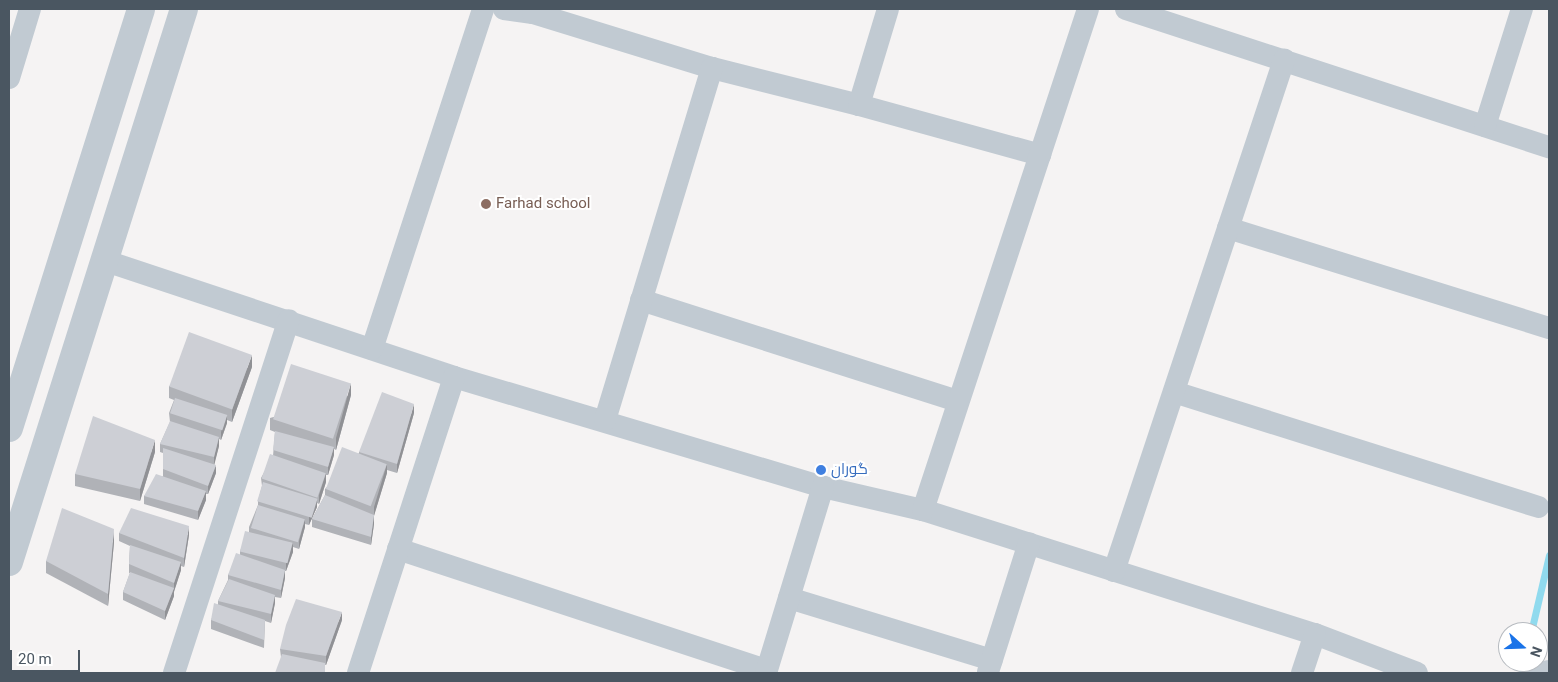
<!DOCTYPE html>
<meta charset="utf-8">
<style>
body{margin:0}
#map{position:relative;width:1558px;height:682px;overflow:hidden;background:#f5f3f3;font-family:Roboto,Cairo,sans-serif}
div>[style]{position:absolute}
.stream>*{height:7px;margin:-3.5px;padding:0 3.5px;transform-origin:3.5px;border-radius:3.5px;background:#90daee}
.pedestrian>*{height:18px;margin:-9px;padding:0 9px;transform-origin:9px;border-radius:9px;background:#c1cad2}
.minor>*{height:22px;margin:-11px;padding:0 11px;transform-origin:11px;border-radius:11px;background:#c1cad2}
.tertiary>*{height:28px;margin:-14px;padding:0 14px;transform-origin:14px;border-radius:14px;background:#c1cad2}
.wall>*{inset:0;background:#b0b2b7}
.shaded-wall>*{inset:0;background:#909195}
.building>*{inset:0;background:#cdcfd5;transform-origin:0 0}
.dots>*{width:14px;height:14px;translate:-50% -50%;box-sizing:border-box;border:2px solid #fff;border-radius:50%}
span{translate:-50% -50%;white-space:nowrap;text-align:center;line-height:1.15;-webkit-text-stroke:4px #fff;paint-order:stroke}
.education-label{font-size:15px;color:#785e54}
.left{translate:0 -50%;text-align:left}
.shop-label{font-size:15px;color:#366cbe}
.frame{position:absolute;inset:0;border:10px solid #4a5661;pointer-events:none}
.north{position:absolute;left:1498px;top:622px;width:50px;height:50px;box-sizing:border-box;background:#fff;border:1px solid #b7bbc0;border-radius:50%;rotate:110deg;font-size:14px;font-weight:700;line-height:20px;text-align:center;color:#4a5661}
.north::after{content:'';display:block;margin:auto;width:18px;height:22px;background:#1a73e8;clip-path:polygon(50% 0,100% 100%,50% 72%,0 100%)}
.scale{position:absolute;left:10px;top:650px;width:70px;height:22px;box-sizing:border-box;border:2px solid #4a5661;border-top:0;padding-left:6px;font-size:15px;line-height:18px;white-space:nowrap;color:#4a5661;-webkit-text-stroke:4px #fff;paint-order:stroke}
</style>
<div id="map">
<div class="stream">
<div style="left:1531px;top:632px;width:79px;rotate:-76.8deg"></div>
<div style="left:1522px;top:673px;width:11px;rotate:-80deg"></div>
</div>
<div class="pedestrian">
<div style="left:1530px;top:673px;width:19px;rotate:-12deg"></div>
</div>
<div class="minor">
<div style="left:504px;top:9px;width:29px;rotate:8deg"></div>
<div style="left:533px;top:13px;width:187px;rotate:17.1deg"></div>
<div style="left:712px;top:68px;width:152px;rotate:14.1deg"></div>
<div style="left:859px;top:105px;width:188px;rotate:15.4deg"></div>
<div style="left:1126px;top:9px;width:445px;rotate:18.1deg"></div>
<div style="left:9px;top:78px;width:72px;rotate:-73.1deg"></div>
<div style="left:859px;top:105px;width:100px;rotate:-73.2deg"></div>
<div style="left:1485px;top:126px;width:123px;rotate:-72.5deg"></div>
<div style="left:1228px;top:228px;width:336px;rotate:17.3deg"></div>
<div style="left:106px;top:261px;width:367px;rotate:18.4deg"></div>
<div style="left:454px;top:377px;width:385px;rotate:16.6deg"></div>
<div style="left:823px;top:487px;width:103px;rotate:13deg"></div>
<div style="left:923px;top:510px;width:411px;rotate:17.6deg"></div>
<div style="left:1315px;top:634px;width:109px;rotate:20.9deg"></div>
<div style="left:641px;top:300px;width:333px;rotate:17.7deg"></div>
<div style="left:372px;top:349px;width:358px;rotate:-71.9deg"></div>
<div style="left:1174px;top:392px;width:382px;rotate:17.5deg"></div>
<div style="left:605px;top:420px;width:368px;rotate:-73.1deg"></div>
<div style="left:923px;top:510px;width:527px;rotate:-71.77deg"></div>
<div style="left:398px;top:549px;width:388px;rotate:18.2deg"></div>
<div style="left:1114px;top:571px;width:539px;rotate:-71.6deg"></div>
<div style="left:789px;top:598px;width:212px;rotate:17deg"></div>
<div style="left:988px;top:672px;width:135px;rotate:-72.4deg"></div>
<div style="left:174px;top:673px;width:371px;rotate:-72deg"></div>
<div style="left:358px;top:673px;width:311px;rotate:-72deg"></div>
<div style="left:766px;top:673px;width:195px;rotate:-73deg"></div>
<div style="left:1302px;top:673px;width:41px;rotate:-71.6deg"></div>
</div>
<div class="tertiary">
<div style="left:9px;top:428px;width:439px;rotate:-72.5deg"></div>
<div style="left:9px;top:562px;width:580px;rotate:-72.44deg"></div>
</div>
<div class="wall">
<div style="clip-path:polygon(252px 367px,232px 422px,227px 420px,227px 423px,221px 440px,219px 439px,219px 446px,214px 464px,216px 473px,208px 494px,206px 494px,206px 500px,198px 520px,144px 504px,144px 496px,163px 476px,163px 453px,160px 452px,160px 444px,170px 422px,169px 413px,174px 400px,169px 398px,169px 386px)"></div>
<div style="clip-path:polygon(351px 395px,336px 450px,334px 449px,334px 455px,328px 475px,326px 475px,326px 482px,319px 504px,317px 503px,317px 507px,309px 525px,305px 524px,305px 527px,299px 549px,293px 547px,293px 552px,286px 571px,285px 571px,285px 578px,281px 598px,275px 597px,275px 603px,271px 623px,265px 621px,264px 648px,211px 629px,211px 620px,218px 604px,218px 601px,228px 580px,228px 575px,240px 555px,240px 551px,249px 532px,249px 527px,258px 505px,258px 501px,262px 486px,261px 478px,273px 456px,275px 432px,270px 430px,270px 418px)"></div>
<div style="clip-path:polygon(414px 413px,397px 473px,387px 470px,387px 473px,374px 515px,374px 524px,371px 545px,312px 527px,312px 519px,325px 495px,325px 489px,359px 453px,359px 452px)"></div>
<div style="clip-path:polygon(155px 452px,140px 501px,75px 486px,75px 474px)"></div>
<div style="clip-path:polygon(119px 533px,189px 535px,184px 567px,181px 566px,181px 570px,174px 591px,174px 596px,165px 620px,123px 600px,123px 592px,130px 573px,129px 573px,129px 564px,130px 546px,119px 541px)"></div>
<div style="clip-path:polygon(114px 542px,108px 606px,46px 573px,46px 561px)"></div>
<div style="clip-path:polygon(342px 620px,326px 665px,281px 657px,280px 649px)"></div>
</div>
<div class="shaded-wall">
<div style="clip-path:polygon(252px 355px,252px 367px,232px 422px,232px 410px)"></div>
<div style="clip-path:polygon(351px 383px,351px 395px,336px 450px,336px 438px)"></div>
<div style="clip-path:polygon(414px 404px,414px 413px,397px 473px,397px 464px)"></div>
<div style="clip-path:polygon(227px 415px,227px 423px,221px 440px,221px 432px)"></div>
<div style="clip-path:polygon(219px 437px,219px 446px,214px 466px,214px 457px)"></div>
<div style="clip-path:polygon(155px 440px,155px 452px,140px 501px,140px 489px)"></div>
<div style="clip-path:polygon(334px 447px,334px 455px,328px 475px,328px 467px)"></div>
<div style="clip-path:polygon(387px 464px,387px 473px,374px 516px,374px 507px)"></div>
<div style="clip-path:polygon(216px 465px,216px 473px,208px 494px,208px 486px)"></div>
<div style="clip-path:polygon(326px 473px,326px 482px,319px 504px,319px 495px)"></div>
<div style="clip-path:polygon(206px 491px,206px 500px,198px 520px,198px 511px)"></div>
<div style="clip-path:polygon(317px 499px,317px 507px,309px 525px,309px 517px)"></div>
<div style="clip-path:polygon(374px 515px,374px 524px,371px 545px,371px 537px)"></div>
<div style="clip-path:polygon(305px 519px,305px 527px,299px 549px,299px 541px)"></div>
<div style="clip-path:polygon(189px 526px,189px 535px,184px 567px,184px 558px)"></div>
<div style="clip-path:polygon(114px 529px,114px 542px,108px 606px,108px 594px)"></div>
<div style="clip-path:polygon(293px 543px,293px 552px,286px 571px,286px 563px)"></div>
<div style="clip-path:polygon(181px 562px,181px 570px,174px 592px,174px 583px)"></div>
<div style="clip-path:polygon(285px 570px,285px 578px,281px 598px,281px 590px)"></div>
<div style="clip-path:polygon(174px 588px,174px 596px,165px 620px,165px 611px)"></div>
<div style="clip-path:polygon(275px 595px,275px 603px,271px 623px,271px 614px)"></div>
<div style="clip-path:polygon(342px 612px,342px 620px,326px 665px,326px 656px)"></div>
</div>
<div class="building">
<div style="left:189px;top:332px;width:67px;height:58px;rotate:20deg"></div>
<div style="left:291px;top:364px;width:63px;height:58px;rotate:18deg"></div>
<div style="clip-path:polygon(382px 392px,414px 404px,397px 464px,359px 452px)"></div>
<div style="left:175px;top:398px;width:55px;height:16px;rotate:18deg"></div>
<div style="clip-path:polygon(93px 416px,155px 440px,140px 489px,75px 474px)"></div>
<div style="clip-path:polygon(170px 421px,219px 437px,214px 457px,160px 444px)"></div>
<div style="clip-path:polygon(275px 431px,334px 447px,328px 467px,273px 450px)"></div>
<div style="left:342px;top:447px;width:48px;height:45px;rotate:21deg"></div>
<div style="clip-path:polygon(163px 448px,216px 465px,208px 486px,163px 469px)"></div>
<div style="left:270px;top:454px;width:59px;height:26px;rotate:19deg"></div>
<div style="clip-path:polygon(156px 474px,206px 491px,198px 511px,144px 496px)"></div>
<div style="left:263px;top:482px;width:57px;height:20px;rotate:17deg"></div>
<div style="clip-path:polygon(325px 495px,374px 515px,371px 537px,312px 519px)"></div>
<div style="left:258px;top:505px;width:49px;height:24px;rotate:17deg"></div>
<div style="clip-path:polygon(62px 508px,114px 529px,108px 594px,46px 561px)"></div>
<div style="clip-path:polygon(131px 508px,189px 526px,184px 558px,119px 533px)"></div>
<div style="left:245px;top:531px;width:49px;height:21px;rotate:14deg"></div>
<div style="clip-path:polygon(130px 545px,181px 562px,174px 583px,129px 564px)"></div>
<div style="clip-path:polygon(236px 553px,285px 570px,281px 590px,228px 575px)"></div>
<div style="clip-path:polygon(130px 572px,174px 588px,165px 611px,123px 592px)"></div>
<div style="clip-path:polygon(229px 579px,275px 595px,271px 614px,218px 601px)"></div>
<div style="clip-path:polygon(296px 599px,342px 612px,326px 656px,280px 649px,286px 625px)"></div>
<div style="clip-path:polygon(214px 603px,265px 620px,264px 640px,211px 620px)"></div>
<div style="clip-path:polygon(282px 654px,325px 663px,325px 673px,275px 673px)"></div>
</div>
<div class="dots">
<div style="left:486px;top:204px;background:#8d6e63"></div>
<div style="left:821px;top:470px;background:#3f7fe0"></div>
</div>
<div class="education-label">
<span class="left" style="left:496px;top:204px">Farhad school</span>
</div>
<div class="shop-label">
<span class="left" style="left:831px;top:470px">گوران</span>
</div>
<div class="frame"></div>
<div class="north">N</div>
<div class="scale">20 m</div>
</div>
